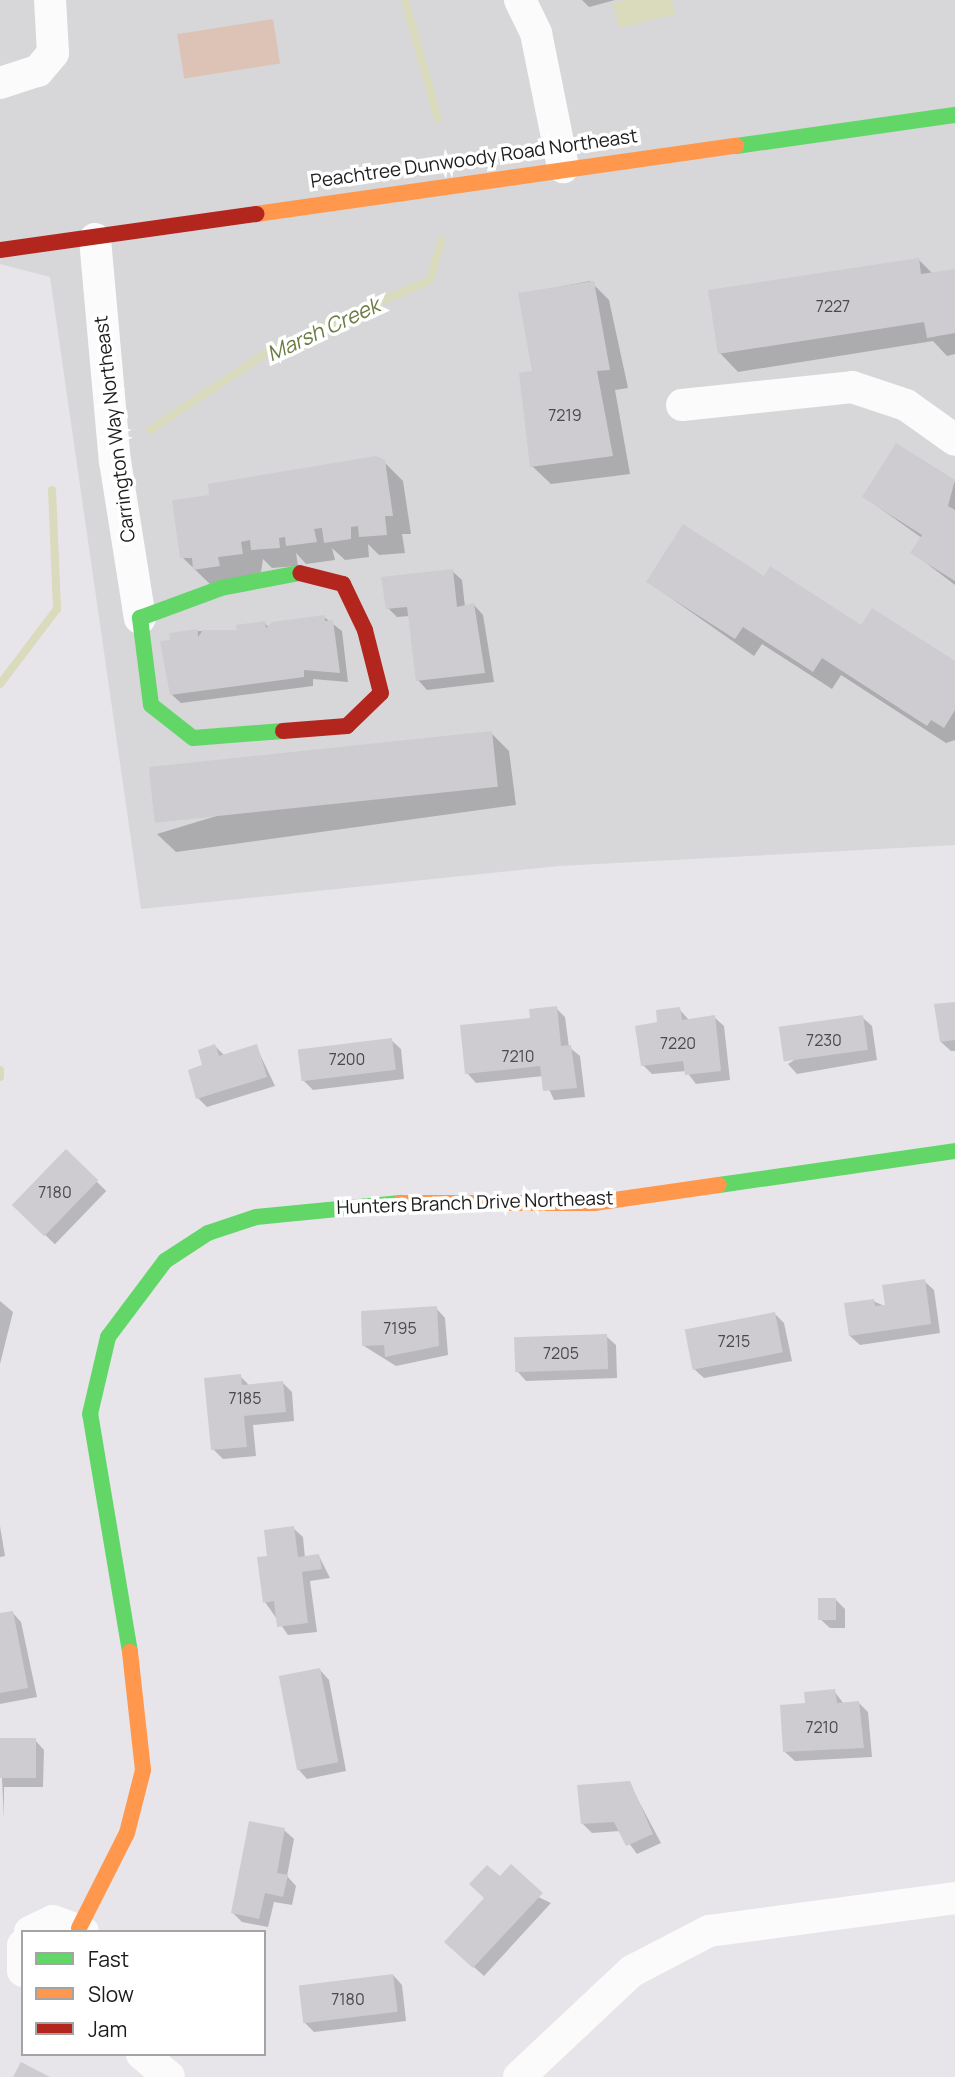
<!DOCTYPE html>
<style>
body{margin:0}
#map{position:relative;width:955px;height:2077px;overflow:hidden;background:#e7e5ea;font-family:Manrope,sans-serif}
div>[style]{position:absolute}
.residential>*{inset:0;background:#d7d6d9}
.pitch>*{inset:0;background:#dcc3b5;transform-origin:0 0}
.water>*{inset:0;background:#dadabc}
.shadow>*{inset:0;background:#0003;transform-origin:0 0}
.stream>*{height:8px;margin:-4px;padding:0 4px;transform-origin:4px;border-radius:4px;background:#dadabc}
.building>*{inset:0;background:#ceccd0;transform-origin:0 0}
.street>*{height:32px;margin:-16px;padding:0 16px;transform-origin:16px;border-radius:16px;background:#fbfbfc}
.fast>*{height:16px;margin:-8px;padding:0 8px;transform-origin:8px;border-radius:8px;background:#63d668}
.slow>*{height:16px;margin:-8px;padding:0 8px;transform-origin:8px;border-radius:8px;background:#ff974d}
.jam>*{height:16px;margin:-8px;padding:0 8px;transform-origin:8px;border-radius:8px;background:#b3261e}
span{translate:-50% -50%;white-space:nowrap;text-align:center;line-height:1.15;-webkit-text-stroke:7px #fff;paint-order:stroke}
.number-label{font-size:16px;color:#4a4a4b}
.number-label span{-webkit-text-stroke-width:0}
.street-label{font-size:19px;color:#1c1c1c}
.water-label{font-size:21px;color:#6b7c43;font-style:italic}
.legend{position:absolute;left:21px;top:1930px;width:245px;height:126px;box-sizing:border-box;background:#fff;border:2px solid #a4a4a4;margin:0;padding:9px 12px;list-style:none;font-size:21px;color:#1c1c1c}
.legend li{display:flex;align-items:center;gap:14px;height:35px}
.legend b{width:35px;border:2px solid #a4a4a4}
</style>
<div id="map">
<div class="residential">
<div style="clip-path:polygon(0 0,955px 0,955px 845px,559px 866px,141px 909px,50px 277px,0 264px)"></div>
</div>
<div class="pitch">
<div style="left:273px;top:19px;width:45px;height:97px;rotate:81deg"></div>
</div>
<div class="water">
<div style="clip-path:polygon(625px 0,671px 0,676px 14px,620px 28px,612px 4px)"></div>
</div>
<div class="shadow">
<div style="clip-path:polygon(582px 0,615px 0,589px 7px)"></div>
<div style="clip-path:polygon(918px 259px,933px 274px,955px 271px,955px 354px,947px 356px,933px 341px,738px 372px,720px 353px)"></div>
<div style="clip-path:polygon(590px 281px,609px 300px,628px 388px,615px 390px,630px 474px,551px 484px,532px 466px,534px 373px,520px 294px)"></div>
<div style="clip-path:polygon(897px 445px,955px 482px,955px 585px,913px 553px,922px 538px,864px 497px)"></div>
<div style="clip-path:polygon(384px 462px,403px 481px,411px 534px,402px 534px,405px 553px,379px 555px,368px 544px,369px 557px,345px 560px,332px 548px,335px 560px,306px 564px,296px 553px,298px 566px,272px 568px,263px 559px,261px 572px,214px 588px,182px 557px,211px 496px)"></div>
<div style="clip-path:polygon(452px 571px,462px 580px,465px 607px,474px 605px,483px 615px,494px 682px,427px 690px,418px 680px,410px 616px,397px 617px,388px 608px)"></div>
<div style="clip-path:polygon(648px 582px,862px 627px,955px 663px,955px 740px,946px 743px,841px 675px,832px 689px,762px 644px,754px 656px)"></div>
<div style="clip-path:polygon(324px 617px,342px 631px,348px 682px,313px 679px,313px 686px,181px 703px,171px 694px,172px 642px,197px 631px,239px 632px,264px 623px,275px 632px)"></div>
<div style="clip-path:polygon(491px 733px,509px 751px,516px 805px,176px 852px,157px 834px)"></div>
<div style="clip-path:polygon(955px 1004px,955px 1051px,951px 1051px,941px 1042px)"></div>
<div style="clip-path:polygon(556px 1008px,565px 1017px,569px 1047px,580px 1056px,585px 1097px,554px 1100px,543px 1076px,476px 1083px,467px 1073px)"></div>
<div style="clip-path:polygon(679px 1009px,689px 1020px,714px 1017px,724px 1026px,730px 1080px,696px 1084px,686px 1071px,652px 1074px,643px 1065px,659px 1023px)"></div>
<div style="clip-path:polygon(862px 1017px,872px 1026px,877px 1060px,797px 1074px,788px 1064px)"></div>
<div style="clip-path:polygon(391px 1040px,401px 1049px,404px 1079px,313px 1090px,303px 1080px)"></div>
<div style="clip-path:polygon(215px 1046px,225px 1056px,256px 1046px,275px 1086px,207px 1107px,198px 1098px)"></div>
<div style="left:66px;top:1152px;width:56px;height:74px;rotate:44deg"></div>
<div style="clip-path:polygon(924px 1281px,934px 1290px,940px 1333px,860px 1345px,850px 1336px,873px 1301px,887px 1307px)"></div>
<div style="clip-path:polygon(0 1301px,13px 1312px,0 1364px)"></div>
<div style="clip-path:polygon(436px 1308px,445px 1318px,448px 1355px,396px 1366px,364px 1346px)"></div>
<div style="clip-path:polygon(775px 1314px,784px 1323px,792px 1361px,704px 1378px,694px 1369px)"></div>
<div style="clip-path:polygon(606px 1336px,616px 1345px,617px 1378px,526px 1381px,517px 1371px)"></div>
<div style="clip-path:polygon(240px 1376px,250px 1386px,282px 1382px,292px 1392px,294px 1421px,253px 1425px,256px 1456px,223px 1459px,213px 1449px)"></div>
<div style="clip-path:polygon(0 1526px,5px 1556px,0 1557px)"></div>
<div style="clip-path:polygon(293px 1528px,303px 1537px,305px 1558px,319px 1556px,330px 1578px,310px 1581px,317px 1632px,288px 1635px,265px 1602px,269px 1557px)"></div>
<div style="clip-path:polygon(835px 1599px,845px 1609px,845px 1628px,830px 1628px,820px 1619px)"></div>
<div style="clip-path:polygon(12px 1612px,21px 1622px,37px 1697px,0 1704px,0 1615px)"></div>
<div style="clip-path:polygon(320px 1670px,329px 1680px,346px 1771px,307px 1779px,298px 1769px)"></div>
<div style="clip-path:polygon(834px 1691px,844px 1704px,859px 1703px,868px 1712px,872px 1757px,795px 1761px,785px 1752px,807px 1704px)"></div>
<div style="clip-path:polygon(0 1740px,35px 1740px,44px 1750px,43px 1787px,4px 1787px,4px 1819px)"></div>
<div style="clip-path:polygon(629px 1783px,661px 1843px,637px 1854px,620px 1831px,592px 1833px,582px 1823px)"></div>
<div style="clip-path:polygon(284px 1830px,294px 1839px,287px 1876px,296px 1886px,292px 1905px,274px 1902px,268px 1927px,242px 1922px,233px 1913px)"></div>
<div style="clip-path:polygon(500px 1879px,551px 1903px,484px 1976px,456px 1951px)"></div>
<div style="clip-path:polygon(393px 1975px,402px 1985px,406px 2021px,314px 2032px,305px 2023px)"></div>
</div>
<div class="stream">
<div style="left:405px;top:0;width:123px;rotate:74.5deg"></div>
<div style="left:150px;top:430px;width:145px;rotate:-33.5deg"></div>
<div style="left:271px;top:350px;width:174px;rotate:-23.8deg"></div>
<div style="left:430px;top:280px;width:41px;rotate:-74.2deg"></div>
<div style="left:0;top:684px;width:94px;rotate:-52.8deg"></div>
<div style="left:57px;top:609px;width:119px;rotate:-92.4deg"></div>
<div style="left:0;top:1070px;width:7px;rotate:90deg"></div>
</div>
<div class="building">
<div style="clip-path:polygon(919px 258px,921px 274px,955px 269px,955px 333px,927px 338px,924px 322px,718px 354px,708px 290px)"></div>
<div style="clip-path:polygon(594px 281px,610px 370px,597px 371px,613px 456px,530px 467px,519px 373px,532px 371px,518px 293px)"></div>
<div style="clip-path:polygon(896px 443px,955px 480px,948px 506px,955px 510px,955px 581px,910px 553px,922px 535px,862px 497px)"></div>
<div style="clip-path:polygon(376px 456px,385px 460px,393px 516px,385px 516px,387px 535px,359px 537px,358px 526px,351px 527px,351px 539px,324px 543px,322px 528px,314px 529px,317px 542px,286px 546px,285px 537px,279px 538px,280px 548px,251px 550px,250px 540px,241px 542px,243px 554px,218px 557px,220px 566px,193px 570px,192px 558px,180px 558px,172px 500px,209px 495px,208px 484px)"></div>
<div style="clip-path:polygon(683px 524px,764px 576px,770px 566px,861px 625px,872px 608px,955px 661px,955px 710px,944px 728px,931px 720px,927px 726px,822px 658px,813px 672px,743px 627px,735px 639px,646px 582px)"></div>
<div style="clip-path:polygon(453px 569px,457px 607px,474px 603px,485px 673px,416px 681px,407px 607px,386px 609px,381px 577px)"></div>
<div style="clip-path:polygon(325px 615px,325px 621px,333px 620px,340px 673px,304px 670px,304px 677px,170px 695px,160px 641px,170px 640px,169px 633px,198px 629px,198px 637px,203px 630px,237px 630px,236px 625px,265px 621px,266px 628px,272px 622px)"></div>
<div style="left:492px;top:731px;width:56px;height:345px;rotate:84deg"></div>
<div style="clip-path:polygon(955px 1002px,955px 1040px,940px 1042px,934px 1004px)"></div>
<div style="clip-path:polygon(557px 1006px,561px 1046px,571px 1045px,577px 1088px,543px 1091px,540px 1066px,465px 1074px,460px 1025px,530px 1018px,529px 1009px)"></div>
<div style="clip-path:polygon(680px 1007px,682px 1020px,715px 1015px,721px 1071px,685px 1075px,683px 1061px,641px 1066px,635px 1026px,657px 1022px,656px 1010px)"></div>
<div style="left:863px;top:1015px;width:35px;height:85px;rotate:82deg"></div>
<div style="left:392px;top:1038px;width:32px;height:95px;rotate:83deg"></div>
<div style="clip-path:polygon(215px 1044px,219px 1056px,257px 1044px,267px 1077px,196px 1099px,188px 1070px,202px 1065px,198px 1050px)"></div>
<div style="left:66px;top:1149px;width:45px;height:78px;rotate:44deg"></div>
<div style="clip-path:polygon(925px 1279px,931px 1324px,849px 1336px,844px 1303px,874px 1299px,875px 1306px,885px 1305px,882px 1285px)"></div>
<div style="clip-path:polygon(437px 1306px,439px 1346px,385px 1357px,384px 1345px,362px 1346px,361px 1311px)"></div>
<div style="left:775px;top:1312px;width:41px;height:92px;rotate:79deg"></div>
<div style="left:607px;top:1334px;width:35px;height:93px;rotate:88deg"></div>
<div style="clip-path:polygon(241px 1374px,242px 1385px,283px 1381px,286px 1412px,244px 1416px,247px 1447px,211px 1450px,204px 1378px)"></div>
<div style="clip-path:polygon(294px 1526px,298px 1557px,319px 1554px,322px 1569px,302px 1572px,308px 1623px,277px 1627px,274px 1601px,263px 1603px,257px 1557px,267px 1556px,264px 1530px)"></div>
<div style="left:818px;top:1598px;width:18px;height:22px"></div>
<div style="clip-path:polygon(13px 1611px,28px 1688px,0 1693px,0 1613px)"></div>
<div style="left:320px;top:1668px;width:96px;height:42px;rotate:79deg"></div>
<div style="clip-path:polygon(835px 1689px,837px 1703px,859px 1701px,864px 1748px,783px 1752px,780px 1705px,805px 1703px,804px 1692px)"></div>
<div style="left:0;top:1738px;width:36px;height:40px"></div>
<div style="clip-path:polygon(630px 1781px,653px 1834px,626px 1846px,614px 1822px,581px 1824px,577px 1785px)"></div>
<div style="clip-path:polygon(249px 1821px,285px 1828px,277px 1873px,288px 1875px,283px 1897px,265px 1893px,259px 1919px,231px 1913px)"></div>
<div style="clip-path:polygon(511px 1864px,543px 1893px,473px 1968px,444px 1942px,484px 1898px,469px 1884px,487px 1865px,500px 1876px)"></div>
<div style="left:393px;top:1974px;width:38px;height:95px;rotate:83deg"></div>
<div style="clip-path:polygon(21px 2062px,50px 2077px,13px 2077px)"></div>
</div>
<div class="street">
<div style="left:520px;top:0;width:37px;rotate:64deg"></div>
<div style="left:536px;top:33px;width:137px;rotate:78.6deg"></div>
<div style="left:0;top:83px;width:40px;rotate:-18deg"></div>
<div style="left:38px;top:71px;width:23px;rotate:-50deg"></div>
<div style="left:53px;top:53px;width:53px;rotate:-93.2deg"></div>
<div style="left:95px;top:239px;width:223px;rotate:84.9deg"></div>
<div style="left:115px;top:461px;width:159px;rotate:81deg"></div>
<div style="left:682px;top:405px;width:171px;rotate:-6deg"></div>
<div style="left:852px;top:387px;width:57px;rotate:18.4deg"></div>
<div style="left:906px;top:405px;width:60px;rotate:35.5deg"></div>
<div style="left:30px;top:1932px;width:25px;rotate:-26deg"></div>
<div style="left:53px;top:1921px;width:32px;rotate:20deg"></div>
<div style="left:23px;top:1945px;width:26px;rotate:90deg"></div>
<div style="left:142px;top:2054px;width:35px;rotate:40deg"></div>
<div style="left:519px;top:2077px;width:155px;rotate:-43.2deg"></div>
<div style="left:632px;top:1971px;width:87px;rotate:-27.5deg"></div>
<div style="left:709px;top:1931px;width:248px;rotate:-7.6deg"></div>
</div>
<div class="fast">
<div style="left:736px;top:146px;width:221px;rotate:-8.1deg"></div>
<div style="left:283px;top:731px;width:90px;rotate:175.6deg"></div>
<div style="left:193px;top:738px;width:53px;rotate:-141.8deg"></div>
<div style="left:151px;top:705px;width:88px;rotate:-97.2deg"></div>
<div style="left:140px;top:618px;width:86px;rotate:-20.3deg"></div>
<div style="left:221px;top:588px;width:80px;rotate:-10.8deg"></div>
<div style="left:719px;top:1185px;width:238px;rotate:-8.2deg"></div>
<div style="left:130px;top:1652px;width:241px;rotate:-99.5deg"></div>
<div style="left:90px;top:1414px;width:79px;rotate:-76.8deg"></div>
<div style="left:108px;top:1337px;width:95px;rotate:-53.1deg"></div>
<div style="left:165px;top:1261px;width:51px;rotate:-33.1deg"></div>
<div style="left:208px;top:1233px;width:51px;rotate:-18.4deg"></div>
<div style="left:256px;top:1217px;width:145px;rotate:-5.6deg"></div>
</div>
<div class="slow">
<div style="left:256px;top:214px;width:485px;rotate:-8.1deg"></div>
<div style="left:400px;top:1203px;width:194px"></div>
<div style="left:594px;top:1203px;width:126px;rotate:-8.2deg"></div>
<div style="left:79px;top:1928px;width:106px;rotate:-63.2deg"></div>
<div style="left:127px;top:1833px;width:65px;rotate:-75.7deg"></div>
<div style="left:143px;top:1770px;width:119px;rotate:-96.3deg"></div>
</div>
<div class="jam">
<div style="left:0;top:250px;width:259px;rotate:-8deg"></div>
<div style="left:283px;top:731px;width:64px;rotate:-4.5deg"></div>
<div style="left:347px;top:726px;width:47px;rotate:-44.1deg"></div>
<div style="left:381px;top:693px;width:65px;rotate:-104.3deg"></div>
<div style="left:365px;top:630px;width:51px;rotate:-115.6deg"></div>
<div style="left:343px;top:584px;width:44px;rotate:-165.7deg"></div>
</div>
<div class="number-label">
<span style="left:833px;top:306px">7227</span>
<span style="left:565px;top:415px">7219</span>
<span style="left:824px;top:1040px">7230</span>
<span style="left:678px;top:1043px">7220</span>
<span style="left:518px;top:1056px">7210</span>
<span style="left:347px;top:1059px">7200</span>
<span style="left:55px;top:1192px">7180</span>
<span style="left:400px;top:1328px">7195</span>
<span style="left:734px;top:1341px">7215</span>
<span style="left:561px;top:1353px">7205</span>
<span style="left:245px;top:1398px">7185</span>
<span style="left:822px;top:1727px">7210</span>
<span style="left:348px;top:1999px">7180</span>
</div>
<div class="street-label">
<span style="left:474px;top:159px;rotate:-8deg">Peachtree Dunwoody Road Northeast</span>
<span style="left:115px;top:429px;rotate:-97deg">Carrington Way Northeast</span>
<span style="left:475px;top:1203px;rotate:-2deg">Hunters Branch Drive Northeast</span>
</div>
<div class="water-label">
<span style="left:323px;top:329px;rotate:-25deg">Marsh Creek</span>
</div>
<ul class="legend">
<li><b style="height:9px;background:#63d668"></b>Fast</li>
<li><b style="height:9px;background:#ff974d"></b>Slow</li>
<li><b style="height:9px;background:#b3261e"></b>Jam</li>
</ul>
</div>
